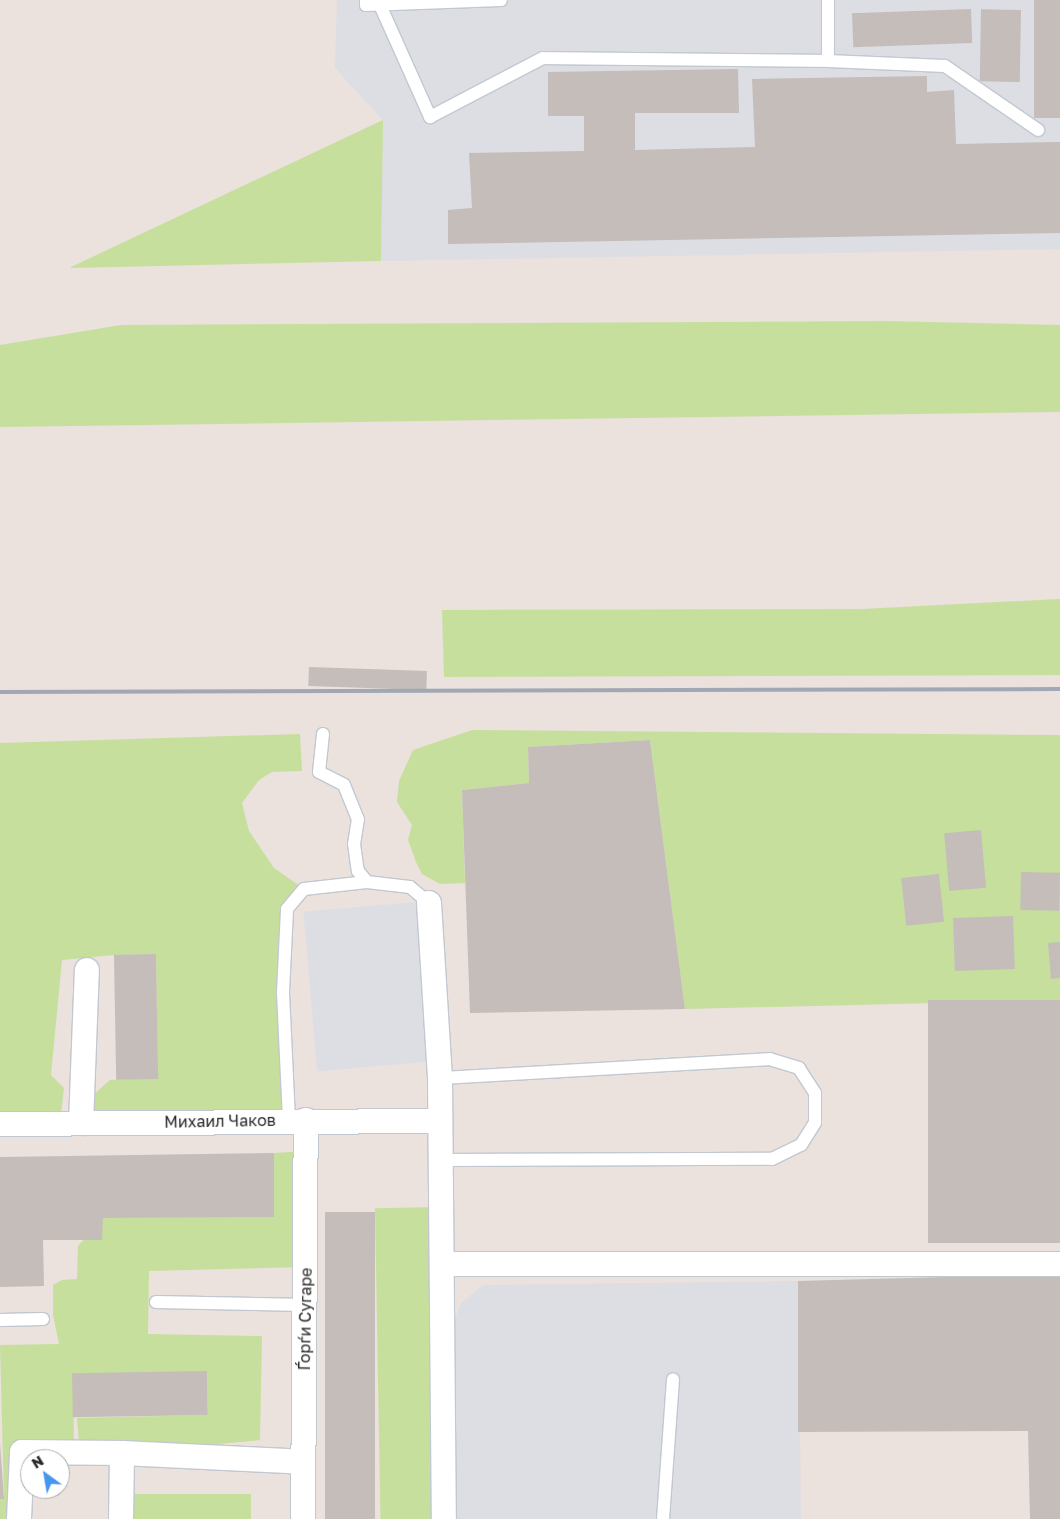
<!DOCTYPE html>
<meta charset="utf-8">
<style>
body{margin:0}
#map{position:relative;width:1060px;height:1519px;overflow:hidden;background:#ebe1dd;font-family:"Golos Text",sans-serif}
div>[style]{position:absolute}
.industrial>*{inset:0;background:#dddde4;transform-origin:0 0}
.green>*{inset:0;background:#c6df9d;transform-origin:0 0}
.building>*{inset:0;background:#c4bdb9;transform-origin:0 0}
.roads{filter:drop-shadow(1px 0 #c1c8d0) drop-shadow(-1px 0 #c1c8d0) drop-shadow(0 1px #c1c8d0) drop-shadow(0 -1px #c1c8d0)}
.service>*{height:12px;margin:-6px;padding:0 6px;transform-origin:6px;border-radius:6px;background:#fff}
.minor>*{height:24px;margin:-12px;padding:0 12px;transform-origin:12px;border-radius:12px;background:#fff}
.rail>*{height:4px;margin:-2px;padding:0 2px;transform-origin:2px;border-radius:2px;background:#a0a8b3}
span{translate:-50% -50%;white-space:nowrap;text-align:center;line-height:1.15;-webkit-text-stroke:4px #fff;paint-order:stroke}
.street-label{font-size:16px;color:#2a2a2a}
.north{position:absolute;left:20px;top:1449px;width:50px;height:50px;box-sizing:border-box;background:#fff;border:1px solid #aaa;border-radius:50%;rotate:328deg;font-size:14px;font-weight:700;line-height:20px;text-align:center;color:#2a2a2a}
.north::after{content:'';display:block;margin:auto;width:18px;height:22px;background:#4796ee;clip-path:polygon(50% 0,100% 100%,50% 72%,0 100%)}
</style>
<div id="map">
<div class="industrial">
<div style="clip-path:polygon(337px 0,1060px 0,1060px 249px,381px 261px,383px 120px,335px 68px)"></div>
<div style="left:416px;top:902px;width:160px;height:113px;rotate:85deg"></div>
<div style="clip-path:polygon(798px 1281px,801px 1519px,453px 1519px,455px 1319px,461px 1303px,483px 1285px)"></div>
</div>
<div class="green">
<div style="clip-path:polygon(383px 120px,381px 261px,71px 268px,71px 267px)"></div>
<div style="clip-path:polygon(886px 321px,1060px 325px,1060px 412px,0 427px,0 345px,121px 325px)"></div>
<div style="clip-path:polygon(1060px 599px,1060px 675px,444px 677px,442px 610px,862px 609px)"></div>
<div style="clip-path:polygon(472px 730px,1060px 735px,1060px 1000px,685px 1009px,650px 740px,528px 747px,529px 783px,462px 790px,465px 883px,440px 884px,422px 874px,416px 862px,408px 840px,412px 825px,397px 802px,399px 781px,413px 750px)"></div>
<div style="clip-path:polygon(300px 734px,302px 771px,272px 772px,259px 780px,242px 803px,249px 831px,274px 868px,304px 889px,287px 909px,287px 1118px,96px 1121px,92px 1096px,110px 1080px,158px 1078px,156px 954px,114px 955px,62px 960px,51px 1075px,64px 1088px,60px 1122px,0 1123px,0 743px)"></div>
<div style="clip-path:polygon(306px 1151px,306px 1267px,149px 1271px,148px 1334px,262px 1336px,260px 1440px,122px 1453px,80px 1453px,77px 1418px,208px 1415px,207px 1372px,73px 1375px,74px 1452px,22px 1452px,19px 1519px,0 1519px,0 1499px,4px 1499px,0 1345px,59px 1344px,53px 1315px,53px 1285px,62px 1280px,77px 1279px,78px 1246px,103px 1218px,274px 1216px,274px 1153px)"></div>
<div style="left:441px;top:1207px;width:312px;height:66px;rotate:89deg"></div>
<div style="left:126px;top:1494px;width:125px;height:25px"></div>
</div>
<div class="building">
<div style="left:1034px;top:0;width:26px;height:118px"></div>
<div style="left:971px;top:9px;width:34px;height:119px;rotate:88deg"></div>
<div style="left:1021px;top:10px;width:72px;height:40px;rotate:91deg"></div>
<div style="clip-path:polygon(738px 69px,739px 113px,635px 113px,635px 150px,755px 147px,752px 79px,927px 76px,927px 92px,954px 90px,956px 144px,1060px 142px,1060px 233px,448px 244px,448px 210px,472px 208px,469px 153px,584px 151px,584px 116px,548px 116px,548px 72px)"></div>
<div style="left:309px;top:667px;width:118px;height:19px;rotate:2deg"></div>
<div style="clip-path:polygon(650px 740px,685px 1009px,470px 1013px,462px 790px,529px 783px,528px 747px)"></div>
<div style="left:981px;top:830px;width:58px;height:37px;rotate:85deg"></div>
<div style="left:1021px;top:872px;width:39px;height:38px;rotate:1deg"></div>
<div style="left:939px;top:874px;width:48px;height:38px;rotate:84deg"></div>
<div style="left:1013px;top:916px;width:53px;height:60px;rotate:88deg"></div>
<div style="clip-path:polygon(1060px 942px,1060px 978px,1051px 979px,1048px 943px)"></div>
<div style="left:156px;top:954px;width:125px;height:42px;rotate:89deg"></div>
<div style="left:1060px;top:1000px;width:243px;height:132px;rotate:90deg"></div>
<div style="clip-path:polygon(274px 1153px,274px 1217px,103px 1218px,102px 1240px,43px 1240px,44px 1286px,0 1287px,0 1157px)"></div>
<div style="left:325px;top:1212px;width:50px;height:307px"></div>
<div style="clip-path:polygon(1060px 1274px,1060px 1519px,1030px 1519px,1028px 1431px,798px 1432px,798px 1281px)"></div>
<div style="left:207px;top:1371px;width:44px;height:135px;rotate:89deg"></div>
<div style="clip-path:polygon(0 1443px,4px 1499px,0 1499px)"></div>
</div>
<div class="roads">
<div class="service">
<div style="left:366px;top:0;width:5px;rotate:90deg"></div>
<div style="left:366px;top:5px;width:135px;rotate:-2.1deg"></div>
<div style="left:380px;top:5px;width:123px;rotate:65.9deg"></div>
<div style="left:430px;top:117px;width:127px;rotate:-27.6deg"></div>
<div style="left:543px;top:58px;width:285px;rotate:0.6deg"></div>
<div style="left:828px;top:61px;width:61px;rotate:-90deg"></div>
<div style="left:828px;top:61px;width:117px;rotate:2.4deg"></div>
<div style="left:945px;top:66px;width:113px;rotate:34.5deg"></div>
<div style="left:323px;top:734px;width:38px;rotate:96deg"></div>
<div style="left:319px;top:772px;width:28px;rotate:27deg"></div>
<div style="left:344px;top:785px;width:37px;rotate:68deg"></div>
<div style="left:358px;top:819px;width:25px;rotate:99deg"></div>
<div style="left:354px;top:844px;width:27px;rotate:82deg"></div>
<div style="left:358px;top:871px;width:14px;rotate:51deg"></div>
<div style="left:289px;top:1120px;width:128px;rotate:-92.7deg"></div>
<div style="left:283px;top:992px;width:83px;rotate:-87.2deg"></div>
<div style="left:287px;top:909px;width:26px;rotate:-50deg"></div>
<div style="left:304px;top:889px;width:63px;rotate:-6.3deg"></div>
<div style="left:367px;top:882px;width:43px;rotate:6.6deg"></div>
<div style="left:410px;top:887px;width:25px;rotate:40deg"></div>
<div style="left:440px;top:1160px;width:332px;rotate:-0.2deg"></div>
<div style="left:772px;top:1159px;width:32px;rotate:-26deg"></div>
<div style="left:801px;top:1145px;width:26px;rotate:-58deg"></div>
<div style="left:815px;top:1123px;width:30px;rotate:-90deg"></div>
<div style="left:815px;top:1093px;width:30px;rotate:-123deg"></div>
<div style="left:799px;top:1068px;width:30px;rotate:-163deg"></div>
<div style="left:770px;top:1059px;width:331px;rotate:176.7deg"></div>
<div style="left:156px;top:1302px;width:150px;rotate:1.1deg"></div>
<div style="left:0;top:1320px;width:43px;rotate:-1.3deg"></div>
<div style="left:663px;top:1519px;width:140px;rotate:-85.9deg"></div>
</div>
<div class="minor">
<div style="left:429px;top:903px;width:175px;rotate:86.4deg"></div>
<div style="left:440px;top:1078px;width:441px;rotate:89.5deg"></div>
<div style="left:81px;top:1123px;width:153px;rotate:-87.8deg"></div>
<div style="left:0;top:1124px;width:440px;rotate:-0.4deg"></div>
<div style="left:442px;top:1264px;width:618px"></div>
<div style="left:19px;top:1519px;width:67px;rotate:-87.4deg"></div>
<div style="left:22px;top:1452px;width:100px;rotate:0.6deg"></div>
<div style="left:122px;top:1453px;width:181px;rotate:2.8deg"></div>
<div style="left:121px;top:1519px;width:66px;rotate:-89.1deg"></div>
<div style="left:303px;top:1519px;width:399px;rotate:-89.6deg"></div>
</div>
</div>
<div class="rail">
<div style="left:0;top:692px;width:1060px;rotate:-0.16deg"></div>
</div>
<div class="street-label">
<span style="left:220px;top:1121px;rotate:-1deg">Михаил Чаков</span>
<span style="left:305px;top:1319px;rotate:-89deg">Ѓорѓи Сугаре</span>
</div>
<div class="north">N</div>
</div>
